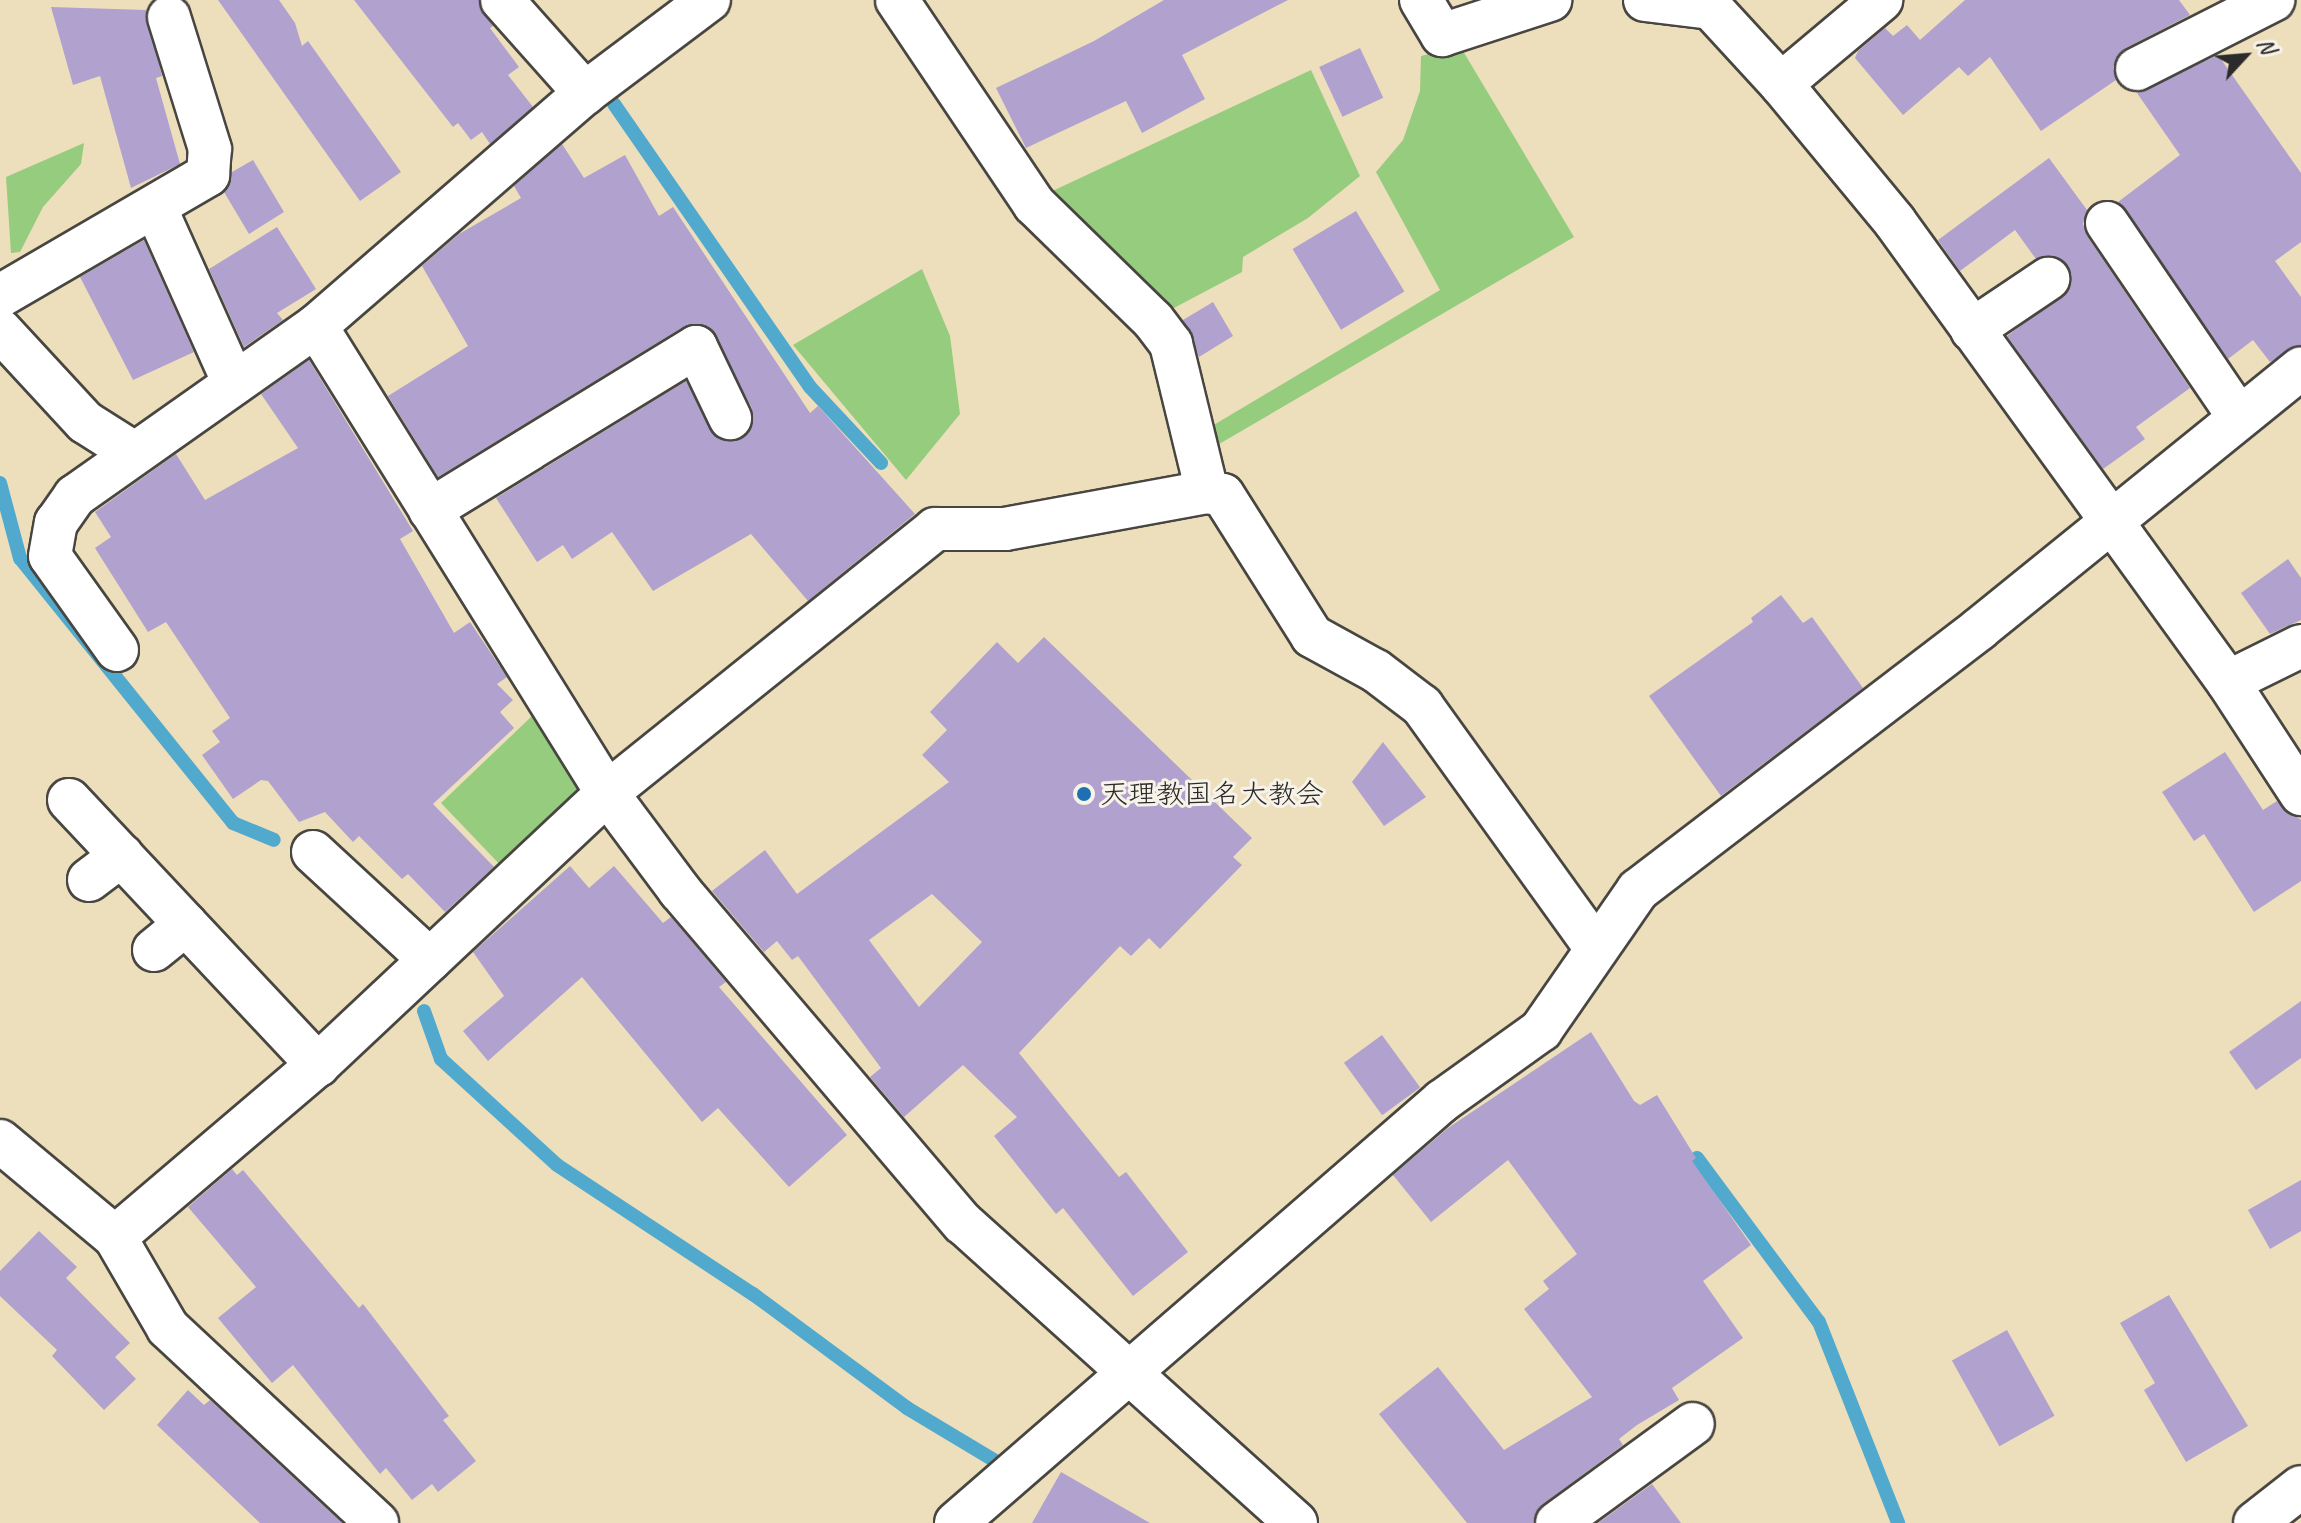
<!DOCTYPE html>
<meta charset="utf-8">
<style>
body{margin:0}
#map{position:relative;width:2301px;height:1523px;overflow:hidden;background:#eddfbc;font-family:Caveat,"Klee One",sans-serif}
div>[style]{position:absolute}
.green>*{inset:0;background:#95cc7e}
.stream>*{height:14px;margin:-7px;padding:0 7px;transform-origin:7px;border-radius:7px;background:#51a9ce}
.building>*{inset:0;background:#b1a1cf;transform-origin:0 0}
.roads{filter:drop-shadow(2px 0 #484641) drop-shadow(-2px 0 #484641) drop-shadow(0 2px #484641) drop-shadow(0 -2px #484641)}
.minor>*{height:42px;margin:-21px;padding:0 21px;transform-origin:21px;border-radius:21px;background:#fff}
.dots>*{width:22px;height:22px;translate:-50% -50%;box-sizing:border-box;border:4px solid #f7f3e8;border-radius:50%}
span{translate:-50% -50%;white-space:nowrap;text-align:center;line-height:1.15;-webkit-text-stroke:6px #f7f3e8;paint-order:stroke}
.poi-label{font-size:28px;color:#2b2b2b}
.left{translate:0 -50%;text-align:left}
.north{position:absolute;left:2205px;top:16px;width:80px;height:80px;-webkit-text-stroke:6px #f7f3e8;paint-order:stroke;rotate:64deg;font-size:22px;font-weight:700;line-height:32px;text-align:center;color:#2b2b2b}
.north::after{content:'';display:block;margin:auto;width:28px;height:36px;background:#2b2b2b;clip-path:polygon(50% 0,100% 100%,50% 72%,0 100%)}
</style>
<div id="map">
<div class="green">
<div style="clip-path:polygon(1460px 46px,1574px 237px,1214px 447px,1212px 426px,1440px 290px,1376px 172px,1403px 140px,1420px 91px,1421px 56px)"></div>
<div style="clip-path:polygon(1311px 70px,1360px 176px,1308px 218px,1243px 257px,1242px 272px,1172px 309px,1122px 257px,1112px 260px,1046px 194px)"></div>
<div style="clip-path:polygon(84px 143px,81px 164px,43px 207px,20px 252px,11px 253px,6px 177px)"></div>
<div style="clip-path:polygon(922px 269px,950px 336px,960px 414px,906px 480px,793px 345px)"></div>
<div style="clip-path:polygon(534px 714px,581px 773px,582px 799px,506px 871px,441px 803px)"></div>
</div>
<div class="stream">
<div style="left:614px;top:104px;width:344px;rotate:55.3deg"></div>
<div style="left:810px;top:387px;width:104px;rotate:46.9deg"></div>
<div style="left:0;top:483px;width:78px;rotate:75.1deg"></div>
<div style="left:20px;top:558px;width:340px;rotate:51.2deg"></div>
<div style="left:233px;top:823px;width:44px;rotate:22.5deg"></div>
<div style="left:424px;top:1011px;width:51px;rotate:70.5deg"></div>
<div style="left:441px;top:1059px;width:157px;rotate:42.4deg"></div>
<div style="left:557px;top:1165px;width:235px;rotate:33.4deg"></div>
<div style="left:753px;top:1294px;width:192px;rotate:36.5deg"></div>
<div style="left:907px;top:1408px;width:105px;rotate:31deg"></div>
<div style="left:1697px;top:1158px;width:204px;rotate:53.4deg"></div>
<div style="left:1819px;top:1322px;width:216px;rotate:68.5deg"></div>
</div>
<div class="building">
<div style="clip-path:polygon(218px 0,279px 0,295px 23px,302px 46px,308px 41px,401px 172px,360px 201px)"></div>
<div style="clip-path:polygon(354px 0,479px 0,493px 26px,490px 28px,519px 67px,508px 75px,533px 107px,490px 144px,482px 132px,471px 140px,458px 123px,453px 127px)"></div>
<div style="clip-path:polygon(1164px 0,1288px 0,1182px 55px,1205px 99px,1142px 133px,1126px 101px,1026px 148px,996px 88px,1094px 41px)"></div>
<div style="clip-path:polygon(1965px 0,2179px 0,2190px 15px,2126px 48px,2113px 67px,2116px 80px,2041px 131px,1990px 57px,1968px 76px,1959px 67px,1903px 115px,1855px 58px,1858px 51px,1885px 28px,1893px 36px,1907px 25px,1920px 40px)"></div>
<div style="clip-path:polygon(51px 7px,146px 10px,162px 76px,156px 78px,180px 164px,131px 188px,100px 76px,73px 85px)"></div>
<div style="left:1360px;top:48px;width:55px;height:45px;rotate:65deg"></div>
<div style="clip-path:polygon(2218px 55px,2301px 173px,2301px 242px,2275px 261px,2301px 297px,2301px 345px,2270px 362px,2253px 340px,2228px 359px,2118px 202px,2180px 155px,2137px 93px)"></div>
<div style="clip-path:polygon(562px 144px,584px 178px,625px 155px,659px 216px,673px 207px,810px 413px,818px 406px,915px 514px,808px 601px,751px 534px,653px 591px,612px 532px,572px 559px,563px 545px,537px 562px,496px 498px,686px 381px,716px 437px,741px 439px,750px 431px,752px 408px,708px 326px,683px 327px,438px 477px,388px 396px,468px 346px,422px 266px,459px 234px,521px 198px,514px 186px)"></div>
<div style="clip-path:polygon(2049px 158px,2087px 210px,2083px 224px,2087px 236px,2190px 388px,2136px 427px,2145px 439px,2103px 469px,2007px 336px,2069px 290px,2067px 265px,2058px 257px,2036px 259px,2015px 230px,1960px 271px,1938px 240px)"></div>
<div style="clip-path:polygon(253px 160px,284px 212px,249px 234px,224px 192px,232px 172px)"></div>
<div style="left:1356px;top:211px;width:94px;height:74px;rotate:59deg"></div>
<div style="clip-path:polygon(277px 227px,316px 289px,277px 313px,283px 320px,244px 347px,209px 269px)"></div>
<div style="clip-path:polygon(144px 240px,194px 352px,133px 380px,80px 277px)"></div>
<div style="clip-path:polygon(1213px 302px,1233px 336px,1199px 357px,1183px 320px)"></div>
<div style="clip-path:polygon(309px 360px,413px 531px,400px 539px,454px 633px,470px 622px,507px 677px,497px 684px,513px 700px,500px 712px,514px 728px,433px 804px,494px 867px,445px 912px,408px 874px,402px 879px,359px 836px,353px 842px,325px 812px,299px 822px,268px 781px,261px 780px,233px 799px,202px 755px,220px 742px,212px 731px,230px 718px,166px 622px,148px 632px,95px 548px,111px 537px,95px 512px,176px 454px,205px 500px,298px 448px,261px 394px)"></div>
<div style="clip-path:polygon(2288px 559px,2301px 578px,2301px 620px,2270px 634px,2241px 593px)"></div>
<div style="clip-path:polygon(1781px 595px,1803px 623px,1812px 617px,1863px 688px,1721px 796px,1649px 696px,1753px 622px,1751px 618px)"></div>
<div style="clip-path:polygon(evenodd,1044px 637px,1252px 838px,1233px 857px,1242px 865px,1160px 949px,1149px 938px,1131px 956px,1120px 946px,1019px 1053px,1119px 1177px,1126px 1172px,1188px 1252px,1133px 1296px,1063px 1208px,1056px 1214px,994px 1136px,1017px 1117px,963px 1065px,904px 1117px,870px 1077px,881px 1068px,798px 956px,792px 960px,777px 941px,764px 952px,712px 891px,765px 850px,797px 894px,949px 782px,922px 755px,947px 730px,930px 712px,997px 642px,1018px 663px,1044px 637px,932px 894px,982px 942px,919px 1007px,869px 940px,932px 894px)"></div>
<div style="clip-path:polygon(1383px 742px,1426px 797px,1384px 826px,1352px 782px)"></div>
<div style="clip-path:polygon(2225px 752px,2263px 810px,2277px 801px,2301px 820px,2301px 881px,2254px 912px,2204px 834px,2194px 841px,2162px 792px)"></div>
<div style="clip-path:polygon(570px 866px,589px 888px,614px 866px,663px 923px,671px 917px,726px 982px,719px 987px,847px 1135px,789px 1187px,718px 1108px,702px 1122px,582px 977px,488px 1061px,463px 1031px,504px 996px,473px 952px)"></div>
<div style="clip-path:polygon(2301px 1001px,2301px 1058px,2256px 1090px,2229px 1052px)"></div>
<div style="clip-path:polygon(1591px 1032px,1634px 1101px,1640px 1105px,1657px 1095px,1696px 1158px,1692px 1161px,1751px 1245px,1703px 1281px,1743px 1338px,1672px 1388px,1679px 1400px,1637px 1425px,1619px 1439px,1623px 1445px,1543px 1504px,1533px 1523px,1467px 1523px,1379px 1414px,1438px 1367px,1504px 1450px,1592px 1397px,1524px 1309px,1549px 1289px,1543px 1281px,1577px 1254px,1508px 1160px,1431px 1222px,1393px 1175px,1448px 1128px)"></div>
<div style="left:1382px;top:1035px;width:65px;height:47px;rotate:54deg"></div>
<div style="clip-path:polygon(232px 1169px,237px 1175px,243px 1170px,359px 1308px,363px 1304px,449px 1416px,443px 1420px,476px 1461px,438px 1492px,432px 1484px,412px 1500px,386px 1468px,380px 1474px,293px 1365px,272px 1383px,218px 1318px,256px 1287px,188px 1207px)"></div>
<div style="clip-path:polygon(2301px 1180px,2301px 1231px,2270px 1249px,2248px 1210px)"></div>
<div style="clip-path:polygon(39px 1231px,77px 1267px,66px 1278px,130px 1343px,115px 1357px,136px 1379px,104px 1410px,52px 1356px,57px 1350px,0 1296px,0 1271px)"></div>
<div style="clip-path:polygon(2169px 1295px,2248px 1426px,2186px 1462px,2144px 1390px,2155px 1383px,2120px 1323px)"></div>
<div style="left:2007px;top:1330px;width:98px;height:63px;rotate:61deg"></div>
<div style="clip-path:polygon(188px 1390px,204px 1405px,210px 1400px,342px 1523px,260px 1523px,157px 1425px)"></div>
<div style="clip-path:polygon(1061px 1472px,1150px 1523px,1032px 1523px)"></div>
<div style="clip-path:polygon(1652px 1484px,1681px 1523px,1598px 1523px)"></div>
</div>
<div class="roads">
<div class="minor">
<div style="left:502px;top:0;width:125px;rotate:48.3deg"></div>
<div style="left:897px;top:0;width:246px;rotate:56.1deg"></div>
<div style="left:1034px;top:204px;width:166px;rotate:44.3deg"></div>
<div style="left:1153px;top:320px;width:30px;rotate:53deg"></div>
<div style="left:1171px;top:344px;width:152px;rotate:76.3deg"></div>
<div style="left:1421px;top:0;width:41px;rotate:59deg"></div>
<div style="left:1442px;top:35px;width:114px;rotate:-18deg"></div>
<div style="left:1645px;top:0;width:66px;rotate:6.9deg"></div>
<div style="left:1711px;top:8px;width:103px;rotate:47.4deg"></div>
<div style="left:1781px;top:84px;width:179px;rotate:50.4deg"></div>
<div style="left:1895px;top:222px;width:568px;rotate:54.1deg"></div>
<div style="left:2228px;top:682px;width:134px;rotate:56.9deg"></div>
<div style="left:2137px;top:69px;width:153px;rotate:-26.9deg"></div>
<div style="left:1781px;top:84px;width:131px;rotate:-40deg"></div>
<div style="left:156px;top:209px;width:191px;rotate:65.9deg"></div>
<div style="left:2107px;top:223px;width:233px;rotate:55.8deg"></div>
<div style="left:0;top:296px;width:241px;rotate:-30.2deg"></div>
<div style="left:208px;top:175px;width:26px;rotate:-86deg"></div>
<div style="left:210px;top:149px;width:138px;rotate:-107.3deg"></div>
<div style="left:316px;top:326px;width:550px;rotate:58.07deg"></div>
<div style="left:607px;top:793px;width:122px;rotate:53.3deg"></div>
<div style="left:680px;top:891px;width:436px;rotate:49.6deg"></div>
<div style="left:963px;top:1223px;width:448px;rotate:42deg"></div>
<div style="left:0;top:330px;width:125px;rotate:47.3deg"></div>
<div style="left:85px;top:422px;width:58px;rotate:32.3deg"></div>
<div style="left:1972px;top:330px;width:92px;rotate:-33.9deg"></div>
<div style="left:430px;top:510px;width:312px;rotate:-31.5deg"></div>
<div style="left:696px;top:347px;width:79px;rotate:64.4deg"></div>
<div style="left:117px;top:650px;width:115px;rotate:-125.5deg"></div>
<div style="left:50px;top:556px;width:34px;rotate:-80deg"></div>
<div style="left:56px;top:523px;width:33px;rotate:-55deg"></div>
<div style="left:75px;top:496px;width:295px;rotate:-35.2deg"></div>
<div style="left:316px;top:326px;width:356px;rotate:-40.9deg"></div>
<div style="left:585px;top:93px;width:155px;rotate:-36.9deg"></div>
<div style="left:2228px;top:682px;width:81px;rotate:-26.3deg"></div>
<div style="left:69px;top:800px;width:364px;rotate:46.8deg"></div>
<div style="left:313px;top:852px;width:159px;rotate:42.7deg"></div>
<div style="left:89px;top:880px;width:41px;rotate:-37.1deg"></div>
<div style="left:154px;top:950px;width:41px;rotate:-39.1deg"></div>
<div style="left:0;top:1141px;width:150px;rotate:39.9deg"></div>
<div style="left:115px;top:1237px;width:105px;rotate:59.8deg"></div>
<div style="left:168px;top:1328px;width:286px;rotate:43deg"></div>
<div style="left:115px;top:1237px;width:272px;rotate:-40.4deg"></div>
<div style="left:322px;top:1061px;width:391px;rotate:-43.2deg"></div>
<div style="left:607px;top:793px;width:421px;rotate:-38.8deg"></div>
<div style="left:935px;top:529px;width:70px"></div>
<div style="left:1005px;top:529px;width:205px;rotate:-10.4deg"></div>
<div style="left:1207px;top:492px;width:16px;rotate:11deg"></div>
<div style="left:1223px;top:495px;width:167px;rotate:57.7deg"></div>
<div style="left:1312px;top:636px;width:73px;rotate:28.7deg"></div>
<div style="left:1376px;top:671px;width:58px;rotate:37.3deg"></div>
<div style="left:1422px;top:706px;width:298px;rotate:54.3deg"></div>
<div style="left:956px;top:1523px;width:644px;rotate:-40.97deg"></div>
<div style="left:1442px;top:1101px;width:122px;rotate:-35.6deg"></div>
<div style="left:1541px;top:1030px;width:170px;rotate:-55.3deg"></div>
<div style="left:1638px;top:890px;width:429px;rotate:-37.4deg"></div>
<div style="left:1979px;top:629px;width:414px;rotate:-39deg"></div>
<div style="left:1557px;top:1523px;width:168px;rotate:-36.1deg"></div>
<div style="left:2255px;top:1523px;width:58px;rotate:-38deg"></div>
</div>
</div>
<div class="dots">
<div style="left:1084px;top:794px;background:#1f6fb2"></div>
</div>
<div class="poi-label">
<span class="left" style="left:1100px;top:794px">天理教国名大教会</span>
</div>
<div class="north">N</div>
</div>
